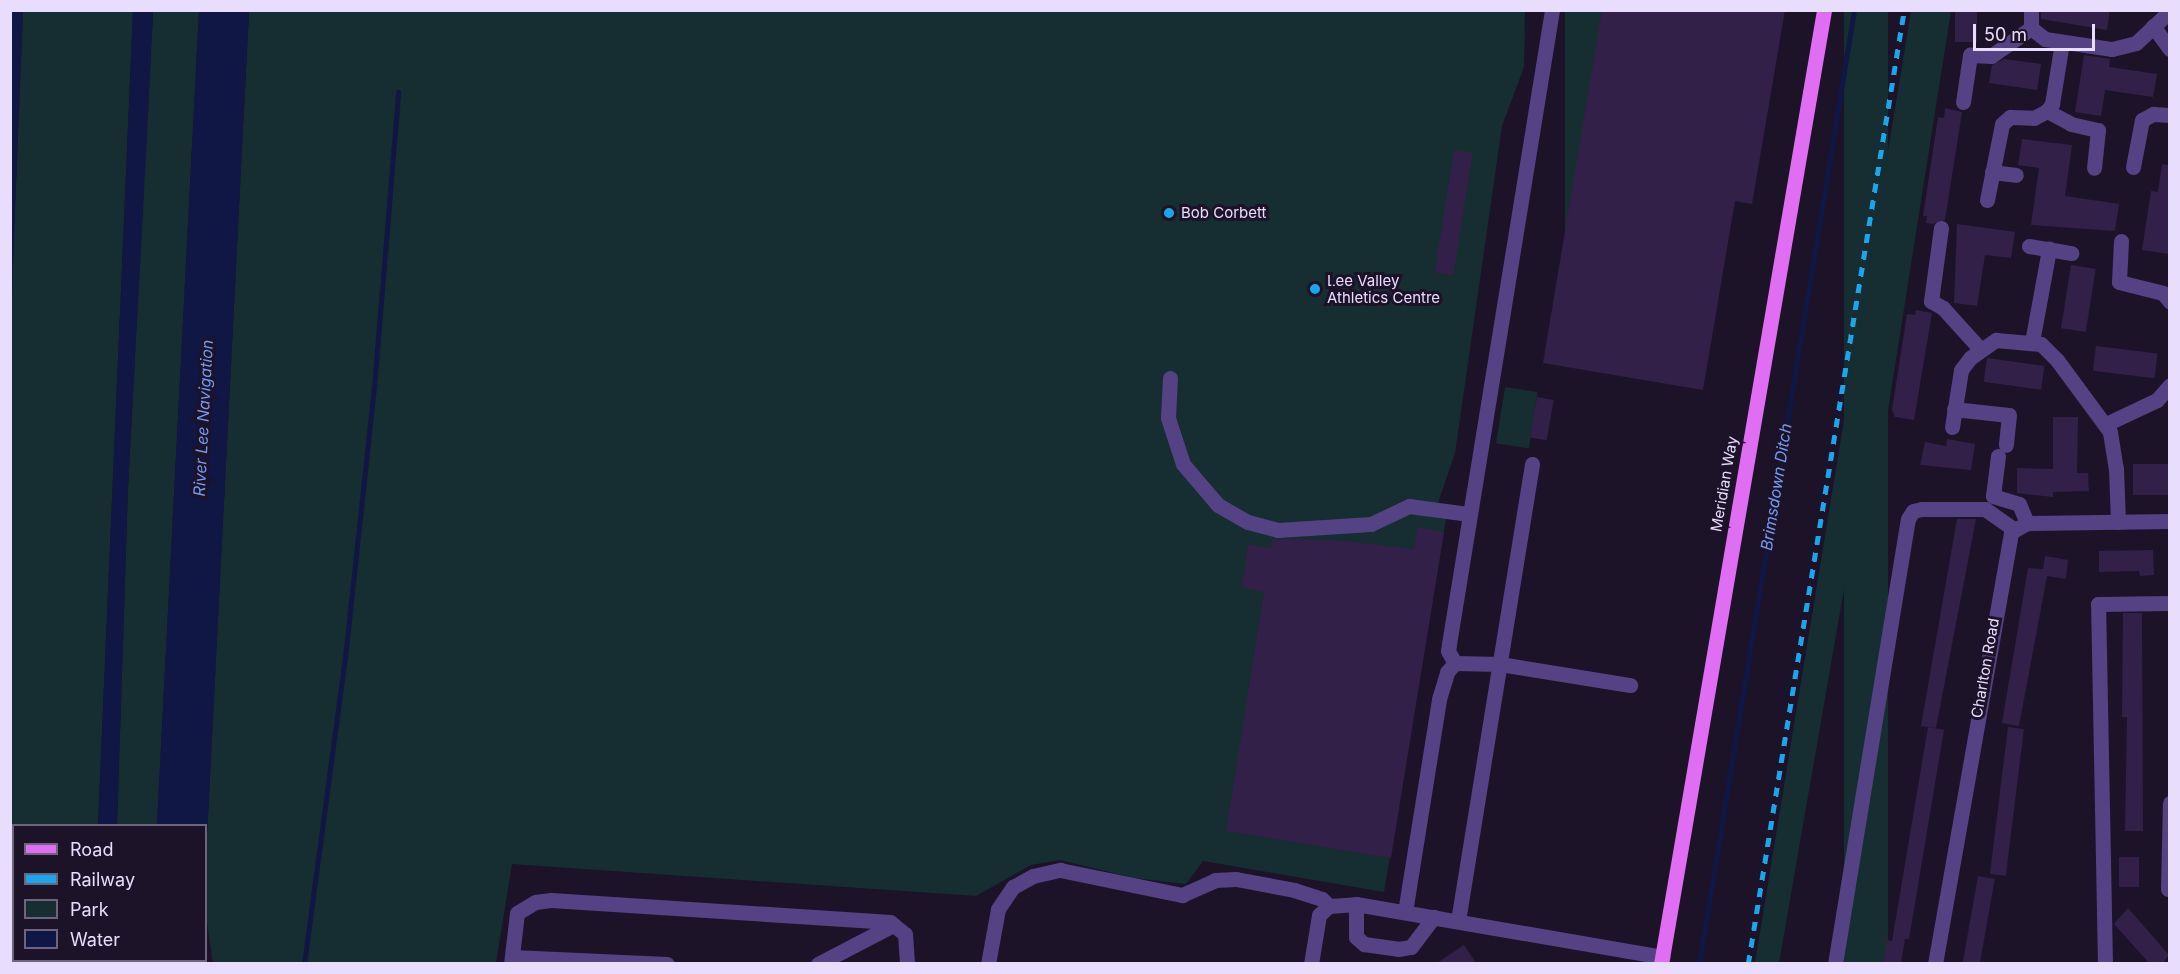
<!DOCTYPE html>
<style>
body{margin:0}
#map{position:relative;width:2180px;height:974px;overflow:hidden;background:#1c1329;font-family:Inter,sans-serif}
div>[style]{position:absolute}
.green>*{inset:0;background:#162d32;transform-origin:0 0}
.water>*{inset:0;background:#101745}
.stream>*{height:5px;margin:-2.5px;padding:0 2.5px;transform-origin:2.5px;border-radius:2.5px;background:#101745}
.building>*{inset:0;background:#322048;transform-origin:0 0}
.minor>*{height:15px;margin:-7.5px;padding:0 7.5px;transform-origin:7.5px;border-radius:7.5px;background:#544284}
.major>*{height:15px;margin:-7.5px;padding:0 7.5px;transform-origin:7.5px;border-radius:7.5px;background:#e06ef3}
.rail>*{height:4.5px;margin-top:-2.25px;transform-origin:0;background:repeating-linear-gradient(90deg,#1aa6ec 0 9px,transparent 0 17px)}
.dots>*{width:16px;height:16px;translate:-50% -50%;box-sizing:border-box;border:3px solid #1c1329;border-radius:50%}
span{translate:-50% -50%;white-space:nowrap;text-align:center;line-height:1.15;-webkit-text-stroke:6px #1c1329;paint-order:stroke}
.poi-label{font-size:15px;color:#e8ddfc}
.left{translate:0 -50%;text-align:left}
.street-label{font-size:15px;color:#e8ddfc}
.water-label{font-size:16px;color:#749bf4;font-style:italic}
.frame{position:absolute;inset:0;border:12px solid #e8ddfc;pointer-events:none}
.legend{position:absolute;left:12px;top:824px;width:195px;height:138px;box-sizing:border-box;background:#1c1329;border:2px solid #6e647d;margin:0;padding:8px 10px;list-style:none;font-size:18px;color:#e8ddfc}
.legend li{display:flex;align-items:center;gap:12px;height:30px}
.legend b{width:30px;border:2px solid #6e647d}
.scale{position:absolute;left:1973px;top:24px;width:122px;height:27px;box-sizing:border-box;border:3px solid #e8ddfc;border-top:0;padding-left:8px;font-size:18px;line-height:21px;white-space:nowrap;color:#e8ddfc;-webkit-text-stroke:4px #1c1329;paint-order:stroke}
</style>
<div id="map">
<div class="green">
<div style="clip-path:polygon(23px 11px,133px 11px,98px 825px,14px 826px,14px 960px,98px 963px,11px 964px,10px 333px)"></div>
<div style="clip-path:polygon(153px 11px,199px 11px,157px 825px,117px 826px,128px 487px)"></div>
<div style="clip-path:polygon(249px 11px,1525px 11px,1524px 67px,1502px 126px,1455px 453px,1439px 500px,1437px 516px,1446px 519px,1384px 892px,1203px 861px,1186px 884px,1134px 878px,1060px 860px,1031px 865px,976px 896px,512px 864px,496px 963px,213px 964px,206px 916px,206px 853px)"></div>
<div style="left:1565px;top:11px;width:37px;height:353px"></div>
<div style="left:1844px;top:11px;width:44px;height:965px"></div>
<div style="clip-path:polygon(1911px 11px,1951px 11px,1874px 499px,1860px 497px,1779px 963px,1755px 963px)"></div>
<div style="left:1505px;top:387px;width:33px;height:57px;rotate:9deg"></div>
</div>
<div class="water">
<div style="clip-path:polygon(23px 10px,15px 206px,11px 333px,10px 11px)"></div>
<div style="clip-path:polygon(133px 11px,153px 11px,146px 155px,128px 487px,117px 825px,98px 826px)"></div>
<div style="clip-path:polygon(199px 11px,249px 11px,206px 856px,206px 826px,157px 825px)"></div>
</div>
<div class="stream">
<div style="left:304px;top:964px;width:309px;rotate:-82.4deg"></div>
<div style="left:345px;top:658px;width:273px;rotate:-83.9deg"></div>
<div style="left:374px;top:387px;width:296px;rotate:-85.3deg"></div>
<div style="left:1699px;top:964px;width:967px;rotate:-80.77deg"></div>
</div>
<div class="building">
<div style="clip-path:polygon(1602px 10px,1785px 10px,1752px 204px,1735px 201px,1703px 390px,1543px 363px)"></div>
<div style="left:1955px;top:10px;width:22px;height:32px"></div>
<div style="clip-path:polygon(2041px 10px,2110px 10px,2107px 30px,2041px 19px)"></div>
<div style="clip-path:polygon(2084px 55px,2110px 59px,2109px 67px,2157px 74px,2153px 97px,2105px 90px,2101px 116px,2075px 112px)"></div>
<div style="clip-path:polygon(2004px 59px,2041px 64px,2037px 90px,1989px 83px,1992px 65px)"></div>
<div style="clip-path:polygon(1945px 108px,1962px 112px,1945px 220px,1933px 224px,1926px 223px,1927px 216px,1923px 216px,1938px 117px,1944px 118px)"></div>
<div style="clip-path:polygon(2022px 139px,2072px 145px,2065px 196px,2119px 204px,2115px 231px,2031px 225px,2039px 168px,2018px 165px)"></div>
<div style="left:1454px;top:150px;width:19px;height:124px;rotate:9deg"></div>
<div style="clip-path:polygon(2162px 164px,2169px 165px,2169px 254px,2142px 250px,2151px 191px,2158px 192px)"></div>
<div style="clip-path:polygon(1957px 224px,2015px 232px,2011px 258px,1985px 255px,1977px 306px,1954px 303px)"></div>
<div style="left:2071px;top:265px;width:25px;height:64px;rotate:9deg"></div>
<div style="clip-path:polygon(1916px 310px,1932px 313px,1914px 420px,1895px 417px,1892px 410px,1907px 314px,1915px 315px)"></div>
<div style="left:2096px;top:346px;width:62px;height:25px;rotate:7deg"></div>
<div style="left:1987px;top:358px;width:58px;height:24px;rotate:8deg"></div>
<div style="left:1537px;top:397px;width:17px;height:41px;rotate:10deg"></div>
<div style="clip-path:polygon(2053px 417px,2078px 417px,2077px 473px,2088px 473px,2089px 491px,2053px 492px,2053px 497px,2017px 493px,2017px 468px,2053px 469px)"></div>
<div style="clip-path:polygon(1947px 439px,1975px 444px,1971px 470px,1920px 465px,1925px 442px,1946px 446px)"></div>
<div style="left:2168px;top:464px;width:31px;height:35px;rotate:90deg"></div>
<div style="clip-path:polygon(1957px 519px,1976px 519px,1936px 728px,1921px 726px)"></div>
<div style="clip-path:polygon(1417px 527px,1444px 532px,1391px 858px,1226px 831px,1264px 592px,1242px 588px,1248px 544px,1271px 548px,1272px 539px,1336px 540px,1414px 549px)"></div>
<div style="clip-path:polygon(2153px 550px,2154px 575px,2140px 576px,2139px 571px,2099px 572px,2099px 551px)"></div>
<div style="clip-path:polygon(2045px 556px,2068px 560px,2066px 579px,2047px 576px,2019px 726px,2002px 723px,2028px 568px,2043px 569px)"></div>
<div style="clip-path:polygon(2123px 613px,2142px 613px,2143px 831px,2125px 831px,2127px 717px,2122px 717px)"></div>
<div style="clip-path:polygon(1928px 727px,1944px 730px,1909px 939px,1905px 939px,1901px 963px,1883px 963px,1887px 940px,1892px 941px)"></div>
<div style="left:2008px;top:727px;width:16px;height:148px;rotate:7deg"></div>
<div style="left:2119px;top:857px;width:20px;height:30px"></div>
<div style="left:1978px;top:876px;width:17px;height:88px;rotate:10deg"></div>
<div style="clip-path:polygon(2128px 908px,2169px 955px,2163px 963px,2149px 963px,2114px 924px)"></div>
<div style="clip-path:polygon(1464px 945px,1476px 963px,1437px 963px)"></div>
</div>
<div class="minor">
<div style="left:2031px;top:10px;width:18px;rotate:90deg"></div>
<div style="left:2031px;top:28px;width:18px;rotate:38deg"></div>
<div style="left:2045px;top:39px;width:68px;rotate:8.5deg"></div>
<div style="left:2112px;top:49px;width:25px;rotate:-14deg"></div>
<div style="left:2136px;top:43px;width:47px;rotate:-43.3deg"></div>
<div style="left:2153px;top:26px;width:29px;rotate:54deg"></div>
<div style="left:1963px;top:102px;width:48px;rotate:-81.5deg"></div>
<div style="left:1970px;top:55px;width:21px;rotate:3deg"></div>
<div style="left:1991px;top:56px;width:49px;rotate:-35deg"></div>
<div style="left:2047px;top:111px;width:27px;rotate:28deg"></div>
<div style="left:2071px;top:124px;width:28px;rotate:13deg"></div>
<div style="left:2098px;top:130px;width:38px;rotate:96deg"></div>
<div style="left:2133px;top:167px;width:48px;rotate:-79.2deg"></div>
<div style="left:2142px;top:120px;width:13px;rotate:-29deg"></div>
<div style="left:2153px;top:114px;width:17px;rotate:3deg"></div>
<div style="left:1992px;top:172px;width:24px;rotate:7deg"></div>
<div style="left:1987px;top:200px;width:77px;rotate:-78.8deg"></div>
<div style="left:2002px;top:124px;width:11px;rotate:-41deg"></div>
<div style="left:2010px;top:117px;width:24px;rotate:2deg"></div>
<div style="left:2034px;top:118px;width:15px;rotate:-28deg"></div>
<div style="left:2047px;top:111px;width:9px;rotate:-54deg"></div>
<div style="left:2052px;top:104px;width:63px;rotate:-80.8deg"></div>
<div style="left:1941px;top:228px;width:74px;rotate:97.8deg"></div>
<div style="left:1931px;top:301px;width:14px;rotate:30deg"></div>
<div style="left:1943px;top:308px;width:55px;rotate:47.9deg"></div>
<div style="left:2121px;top:241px;width:41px;rotate:92.8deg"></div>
<div style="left:2119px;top:282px;width:45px;rotate:14deg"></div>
<div style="left:2163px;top:293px;width:11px;rotate:52deg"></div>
<div style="left:2029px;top:246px;width:43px;rotate:9.5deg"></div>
<div style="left:2032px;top:342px;width:95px;rotate:-79.6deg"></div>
<div style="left:1170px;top:378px;width:40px;rotate:92.9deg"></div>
<div style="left:1168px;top:418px;width:48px;rotate:71.9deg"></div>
<div style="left:1183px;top:464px;width:54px;rotate:49.5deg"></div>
<div style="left:1218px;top:505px;width:34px;rotate:30deg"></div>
<div style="left:1248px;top:522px;width:31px;rotate:15deg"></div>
<div style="left:1278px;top:530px;width:93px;rotate:-3.7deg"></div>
<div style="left:1371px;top:524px;width:42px;rotate:-25.3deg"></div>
<div style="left:1409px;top:506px;width:61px;rotate:7.6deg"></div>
<div style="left:1954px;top:409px;width:55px;rotate:6.2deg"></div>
<div style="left:2009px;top:415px;width:30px;rotate:96deg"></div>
<div style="left:2106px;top:424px;width:56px;rotate:-25.2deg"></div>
<div style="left:2157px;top:400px;width:20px;rotate:-49deg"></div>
<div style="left:1952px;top:427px;width:58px;rotate:-81deg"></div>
<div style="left:1961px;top:370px;width:15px;rotate:-53deg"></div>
<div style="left:1970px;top:358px;width:32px;rotate:-35deg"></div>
<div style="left:1996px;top:340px;width:45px;rotate:5.1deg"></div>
<div style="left:2041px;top:344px;width:23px;rotate:45deg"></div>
<div style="left:2057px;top:360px;width:89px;rotate:53.6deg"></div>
<div style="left:2110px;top:432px;width:36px;rotate:81deg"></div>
<div style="left:2116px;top:468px;width:54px;rotate:87.9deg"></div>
<div style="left:1998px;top:456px;width:40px;rotate:97.1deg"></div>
<div style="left:1993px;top:496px;width:27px;rotate:17deg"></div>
<div style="left:2019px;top:504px;width:21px;rotate:67deg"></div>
<div style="left:1455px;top:663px;width:14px;rotate:-120deg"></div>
<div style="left:1448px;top:651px;width:7px;rotate:-82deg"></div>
<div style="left:1449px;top:644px;width:642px;rotate:-80.77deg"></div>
<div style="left:2168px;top:889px;width:86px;rotate:-88.7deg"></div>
<div style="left:1356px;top:904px;width:33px;rotate:90deg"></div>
<div style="left:1356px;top:937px;width:11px;rotate:41deg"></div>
<div style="left:1364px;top:944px;width:34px;rotate:8deg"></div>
<div style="left:1398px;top:949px;width:13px;rotate:-9deg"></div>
<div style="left:1411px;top:947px;width:38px;rotate:-53deg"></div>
<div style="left:1405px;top:912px;width:216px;rotate:-80.9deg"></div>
<div style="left:1439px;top:699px;width:28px;rotate:-73deg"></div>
<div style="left:1447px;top:672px;width:12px;rotate:-48deg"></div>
<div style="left:1455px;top:663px;width:45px;rotate:1.3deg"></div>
<div style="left:1500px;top:664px;width:132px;rotate:9.2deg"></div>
<div style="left:1458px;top:921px;width:463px;rotate:-80.8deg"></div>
<div style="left:512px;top:957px;width:155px;rotate:2.6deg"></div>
<div style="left:511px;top:964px;width:51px;rotate:-83.3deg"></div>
<div style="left:517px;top:913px;width:21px;rotate:-31deg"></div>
<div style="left:535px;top:902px;width:16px;rotate:-7deg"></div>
<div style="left:551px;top:900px;width:340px;rotate:3.7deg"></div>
<div style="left:890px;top:922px;width:19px;rotate:39deg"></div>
<div style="left:905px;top:934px;width:30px;rotate:86deg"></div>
<div style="left:818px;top:964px;width:85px;rotate:-27.5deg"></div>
<div style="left:988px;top:964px;width:56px;rotate:-79.7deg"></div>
<div style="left:998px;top:909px;width:27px;rotate:-56deg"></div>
<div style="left:1013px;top:887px;width:23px;rotate:-29deg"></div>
<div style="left:1033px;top:876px;width:28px;rotate:-13deg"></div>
<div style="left:1060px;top:870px;width:125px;rotate:11.6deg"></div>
<div style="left:1182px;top:895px;width:36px;rotate:-24deg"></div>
<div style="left:1215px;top:880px;width:21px;rotate:-3deg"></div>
<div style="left:1236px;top:879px;width:59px;rotate:10.7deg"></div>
<div style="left:1294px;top:890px;width:29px;rotate:18deg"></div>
<div style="left:1322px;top:899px;width:10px;rotate:45deg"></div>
<div style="left:1311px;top:964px;width:50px;rotate:-80.7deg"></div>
<div style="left:1319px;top:915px;width:13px;rotate:-42deg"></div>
<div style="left:1329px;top:906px;width:27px;rotate:-4deg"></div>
<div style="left:1356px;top:904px;width:311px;rotate:9.8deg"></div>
<div style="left:1835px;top:964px;width:451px;rotate:-80.7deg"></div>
<div style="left:1908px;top:519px;width:9px;rotate:-58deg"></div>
<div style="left:1913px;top:511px;width:9px;rotate:-13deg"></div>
<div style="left:1922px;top:509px;width:63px"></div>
<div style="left:1985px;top:509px;width:35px;rotate:35deg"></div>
<div style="left:1935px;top:964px;width:439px;rotate:-80deg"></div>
<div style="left:2011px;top:532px;width:18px;rotate:-29deg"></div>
<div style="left:2027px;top:523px;width:143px;rotate:-0.8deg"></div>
<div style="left:2105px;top:964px;width:360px;rotate:-91.1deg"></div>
<div style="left:2098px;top:604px;width:72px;rotate:-0.8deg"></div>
</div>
<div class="major">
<div style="left:1661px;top:964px;width:968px;rotate:-80.3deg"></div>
</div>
<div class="rail">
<div style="left:1748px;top:964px;width:967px;rotate:-80.71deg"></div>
</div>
<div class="dots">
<div style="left:1169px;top:213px;background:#1aa6ec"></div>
<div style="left:1315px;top:289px;background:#1aa6ec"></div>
</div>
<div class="poi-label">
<span class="left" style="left:1181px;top:213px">Bob Corbett</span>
<span class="left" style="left:1327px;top:289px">Lee Valley<br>Athletics Centre</span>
</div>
<div class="street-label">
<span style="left:1724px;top:484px;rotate:-80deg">Meridian Way</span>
<span style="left:1985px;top:668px;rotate:-80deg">Charlton Road</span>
</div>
<div class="water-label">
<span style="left:203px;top:418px;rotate:-87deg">River Lee Navigation</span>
<span style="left:1776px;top:487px;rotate:-81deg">Brimsdown Ditch</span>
</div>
<div class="frame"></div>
<ul class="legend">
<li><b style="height:8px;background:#e06ef3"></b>Road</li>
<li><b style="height:8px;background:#1aa6ec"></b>Railway</li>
<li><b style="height:16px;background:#162d32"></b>Park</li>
<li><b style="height:16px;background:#101745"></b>Water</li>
</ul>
<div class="scale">50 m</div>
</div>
